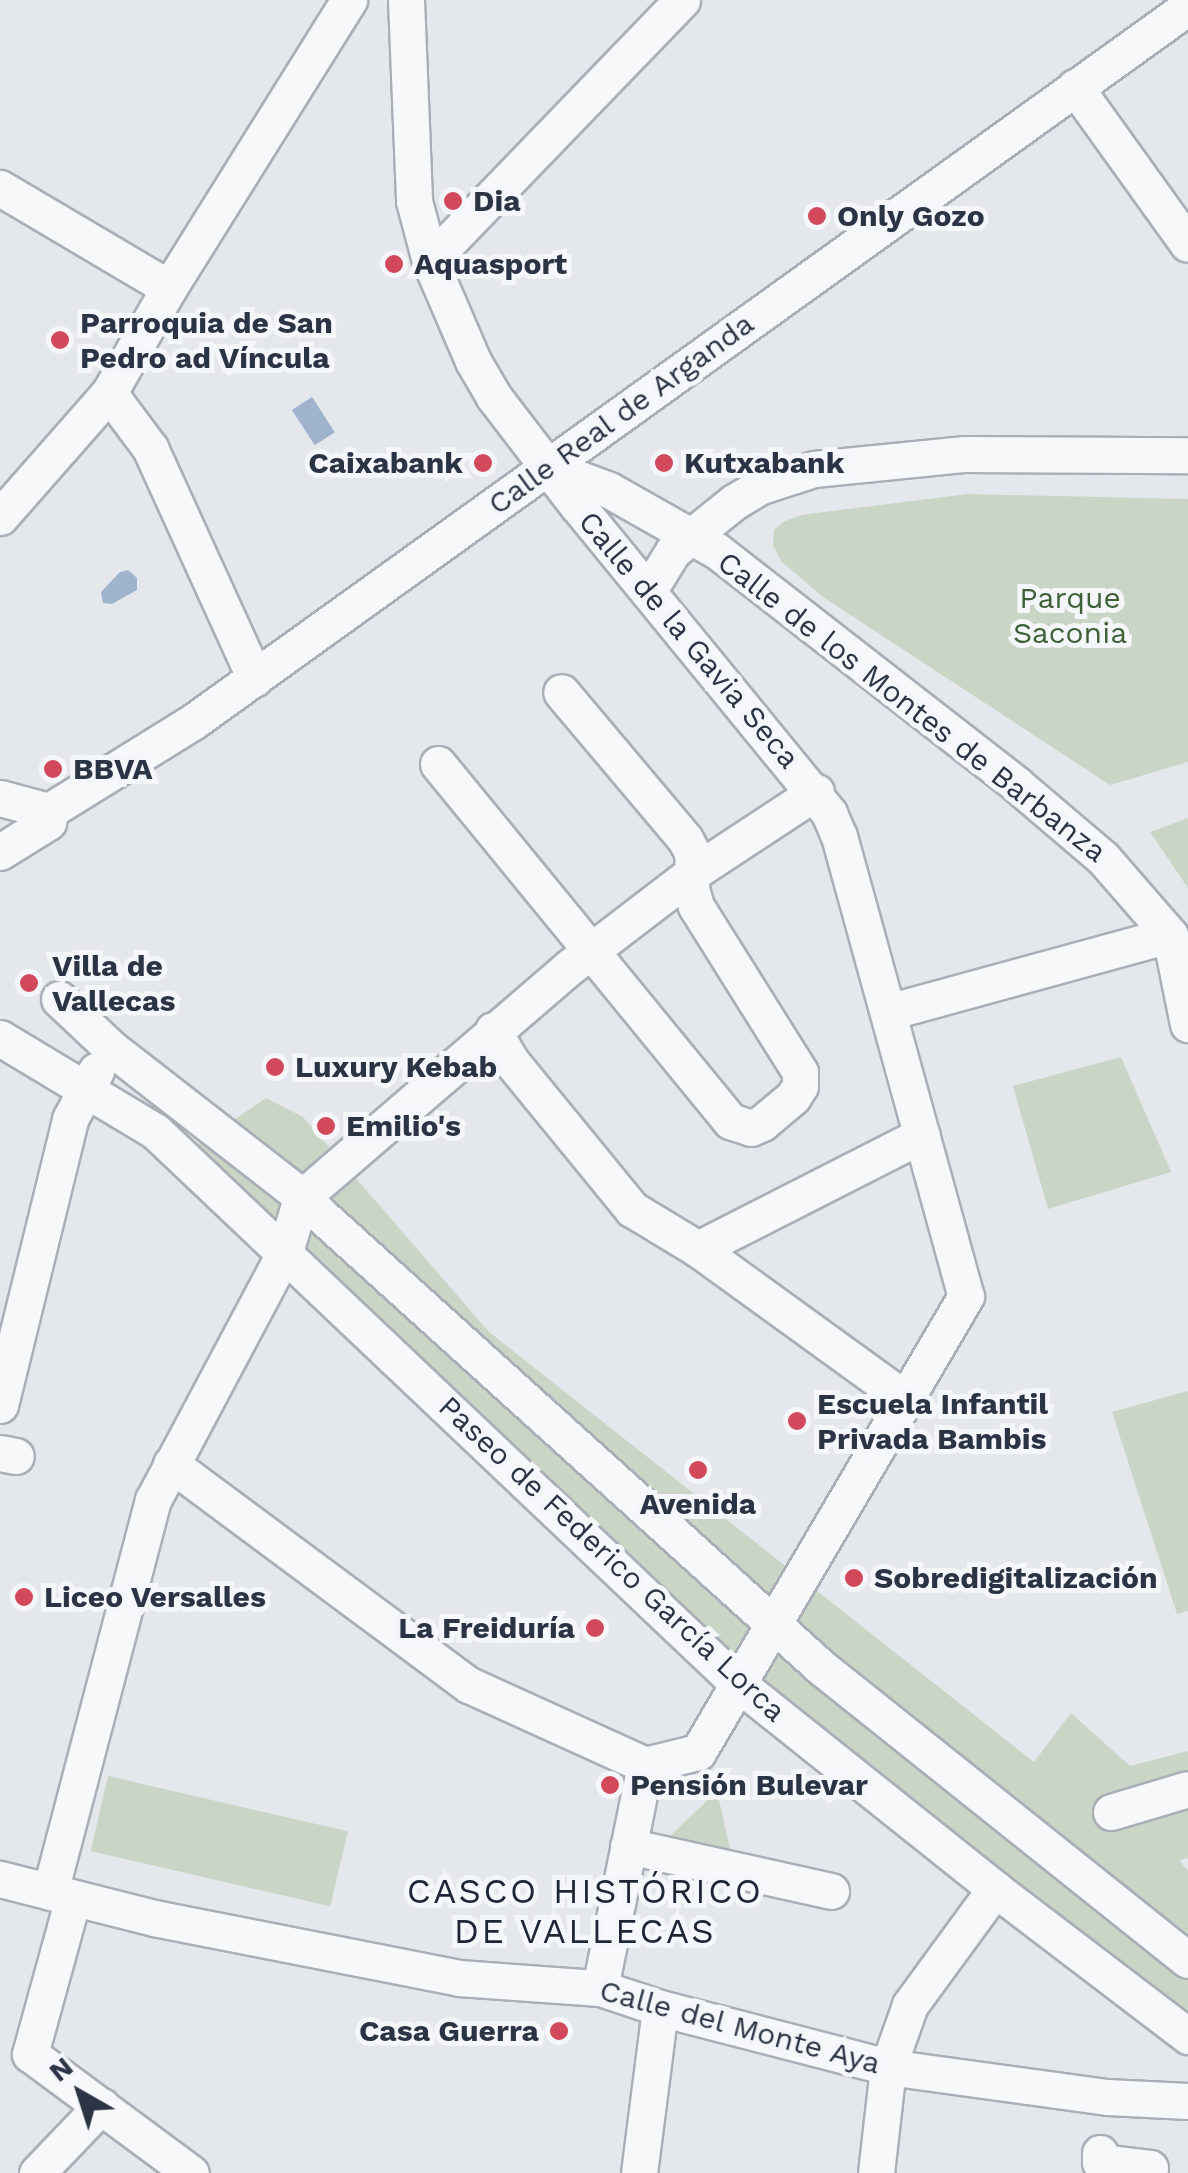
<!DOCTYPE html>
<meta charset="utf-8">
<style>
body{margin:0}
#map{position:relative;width:1188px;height:2173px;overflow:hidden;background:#e4e7ec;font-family:"Work Sans",sans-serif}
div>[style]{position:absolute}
.green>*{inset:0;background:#c9d6c5;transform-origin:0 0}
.water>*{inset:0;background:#9fb4cc;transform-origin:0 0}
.roads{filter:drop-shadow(2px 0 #a9aeb7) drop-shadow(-2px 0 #a9aeb7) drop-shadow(0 2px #a9aeb7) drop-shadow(0 -2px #a9aeb7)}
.minor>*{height:35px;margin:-17.5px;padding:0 17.5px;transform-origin:17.5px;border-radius:17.5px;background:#f7f8fa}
.dots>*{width:28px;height:28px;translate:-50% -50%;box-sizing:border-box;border:5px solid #f4f6f9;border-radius:50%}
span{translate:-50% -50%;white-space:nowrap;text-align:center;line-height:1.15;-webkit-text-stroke:10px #f4f6f9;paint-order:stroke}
.poi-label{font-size:30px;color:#2b3445;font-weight:700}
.left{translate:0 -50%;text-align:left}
.right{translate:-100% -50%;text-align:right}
.street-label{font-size:30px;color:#2b3445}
.park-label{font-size:30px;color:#3f6138}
.quarter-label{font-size:35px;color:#1d2536;letter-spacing:2.5px}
.north{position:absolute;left:30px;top:2043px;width:100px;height:100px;-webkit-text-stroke:8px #f4f6f9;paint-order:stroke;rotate:321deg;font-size:28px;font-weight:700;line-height:40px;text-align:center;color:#2b3445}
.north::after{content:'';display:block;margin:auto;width:35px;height:45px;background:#2b3445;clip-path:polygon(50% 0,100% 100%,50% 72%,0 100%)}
</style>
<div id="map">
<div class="green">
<div style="clip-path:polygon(967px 494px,1188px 499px,1188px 762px,1110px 785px,823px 597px,782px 562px,773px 546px,774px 530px,783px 522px,801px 515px)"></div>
<div style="clip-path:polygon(1188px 818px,1188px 888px,1150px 832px)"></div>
<div style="clip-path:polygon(1121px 1057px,1171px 1172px,1048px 1209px,1013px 1086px)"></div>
<div style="clip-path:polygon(266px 1098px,303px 1117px,489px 1332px,1034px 1762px,1071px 1713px,1130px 1766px,1188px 1751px,1188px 1858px,1179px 1860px,1188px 1871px,1188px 2024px,736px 1682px,196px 1146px)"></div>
<div style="clip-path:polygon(1188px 1391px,1188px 1611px,1177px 1614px,1112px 1412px)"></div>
<div style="left:108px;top:1776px;width:246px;height:77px;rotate:13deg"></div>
<div style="clip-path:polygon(717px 1791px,732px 1858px,664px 1842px)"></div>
</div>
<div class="water">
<div style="left:312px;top:397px;width:42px;height:24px;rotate:57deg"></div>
<div style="clip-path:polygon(128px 570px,137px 578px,137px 590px,112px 604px,103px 603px,101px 592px,120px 572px)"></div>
</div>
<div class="roads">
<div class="minor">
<div style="left:406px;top:0;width:201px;rotate:87.7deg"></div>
<div style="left:414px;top:201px;width:62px;rotate:75.1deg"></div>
<div style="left:430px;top:261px;width:109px;rotate:66.7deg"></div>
<div style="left:473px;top:361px;width:42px;rotate:59.7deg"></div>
<div style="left:494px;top:397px;width:136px;rotate:52.5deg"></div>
<div style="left:577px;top:505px;width:398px;rotate:50.7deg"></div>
<div style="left:829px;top:813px;width:25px;rotate:67deg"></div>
<div style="left:839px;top:836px;width:477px;rotate:74.6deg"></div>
<div style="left:966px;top:1296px;width:529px;rotate:120.44deg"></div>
<div style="left:698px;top:1752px;width:55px;rotate:166.2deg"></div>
<div style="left:1075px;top:87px;width:193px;rotate:54.3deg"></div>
<div style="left:0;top:188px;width:196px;rotate:30.6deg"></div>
<div style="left:430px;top:261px;width:363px;rotate:-46deg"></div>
<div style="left:109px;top:393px;width:69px;rotate:53.3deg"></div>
<div style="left:150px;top:448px;width:253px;rotate:65.5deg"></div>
<div style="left:550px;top:468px;width:63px;rotate:20.4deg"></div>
<div style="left:609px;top:490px;width:124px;rotate:29.5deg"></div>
<div style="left:717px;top:551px;width:379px;rotate:37.9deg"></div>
<div style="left:1016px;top:784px;width:114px;rotate:40.4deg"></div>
<div style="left:1103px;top:858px;width:102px;rotate:49deg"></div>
<div style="left:1170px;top:935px;width:91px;rotate:78.6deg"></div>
<div style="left:0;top:517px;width:165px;rotate:-48.7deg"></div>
<div style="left:109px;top:393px;width:121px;rotate:-60.3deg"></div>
<div style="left:169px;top:288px;width:340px;rotate:-58deg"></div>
<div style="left:649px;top:590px;width:46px;rotate:-58.4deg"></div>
<div style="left:673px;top:551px;width:78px;rotate:-38.8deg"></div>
<div style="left:734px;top:502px;width:31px;rotate:-31deg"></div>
<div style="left:761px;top:486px;width:56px;rotate:-17.8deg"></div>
<div style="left:814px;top:469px;width:152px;rotate:-5.7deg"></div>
<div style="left:965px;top:454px;width:223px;rotate:0.3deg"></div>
<div style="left:438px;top:764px;width:461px;rotate:50.7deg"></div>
<div style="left:730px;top:1121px;width:22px;rotate:18deg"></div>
<div style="left:751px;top:1128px;width:12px;rotate:-24deg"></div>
<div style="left:762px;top:1123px;width:40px;rotate:-40deg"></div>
<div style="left:793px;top:1097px;width:13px;rotate:-58deg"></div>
<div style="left:800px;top:1086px;width:14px;rotate:-90deg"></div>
<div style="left:800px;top:1072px;width:196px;rotate:-122.1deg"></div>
<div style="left:696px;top:906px;width:18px;rotate:-106deg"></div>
<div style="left:691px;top:889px;width:35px;rotate:-87deg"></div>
<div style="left:693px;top:854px;width:17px;rotate:-118deg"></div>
<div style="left:685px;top:839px;width:192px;rotate:-130.1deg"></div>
<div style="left:0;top:798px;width:51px;rotate:14.9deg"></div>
<div style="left:49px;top:811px;width:171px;rotate:-31.8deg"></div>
<div style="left:194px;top:721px;width:1224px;rotate:-35.69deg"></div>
<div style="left:0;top:852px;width:57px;rotate:-32deg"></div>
<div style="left:48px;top:822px;width:11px;rotate:-85deg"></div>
<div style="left:59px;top:999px;width:71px;rotate:43.3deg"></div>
<div style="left:111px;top:1048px;width:229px;rotate:37.9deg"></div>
<div style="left:292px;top:1189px;width:714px;rotate:42.11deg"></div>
<div style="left:822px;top:1668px;width:468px;rotate:38.6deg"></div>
<div style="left:888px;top:1012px;width:292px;rotate:-15.3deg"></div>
<div style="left:493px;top:1030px;width:34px;rotate:60deg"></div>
<div style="left:510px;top:1060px;width:193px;rotate:50.7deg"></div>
<div style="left:632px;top:1209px;width:77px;rotate:31.2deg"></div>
<div style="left:698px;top:1249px;width:254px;rotate:35.9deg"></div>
<div style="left:0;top:1038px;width:181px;rotate:31deg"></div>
<div style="left:155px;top:1131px;width:801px;rotate:43.48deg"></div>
<div style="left:736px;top:1682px;width:332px;rotate:38.6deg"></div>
<div style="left:995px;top:1889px;width:243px;rotate:37.3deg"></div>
<div style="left:698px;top:1249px;width:251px;rotate:-27deg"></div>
<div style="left:0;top:1405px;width:294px;rotate:-76.2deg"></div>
<div style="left:70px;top:1119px;width:55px;rotate:-61.6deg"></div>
<div style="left:0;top:1453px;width:16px;rotate:11deg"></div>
<div style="left:171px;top:1464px;width:371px;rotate:36.6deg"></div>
<div style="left:469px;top:1685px;width:193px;rotate:24.4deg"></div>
<div style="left:1111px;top:1812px;width:80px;rotate:-16.6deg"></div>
<div style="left:628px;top:1846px;width:208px;rotate:12.5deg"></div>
<div style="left:0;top:1879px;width:159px;rotate:14.2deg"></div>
<div style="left:154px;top:1918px;width:311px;rotate:11.1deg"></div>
<div style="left:459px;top:1978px;width:141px;rotate:4.1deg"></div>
<div style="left:600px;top:1988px;width:63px;rotate:18.4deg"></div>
<div style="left:660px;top:2008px;width:236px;rotate:14.5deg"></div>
<div style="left:888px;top:2067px;width:221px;rotate:7.8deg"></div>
<div style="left:1107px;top:2097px;width:81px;rotate:2.8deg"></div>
<div style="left:50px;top:1892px;width:405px;rotate:-75.3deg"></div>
<div style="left:153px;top:1500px;width:281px;rotate:-62deg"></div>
<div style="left:285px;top:1252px;width:56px;rotate:-73.5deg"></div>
<div style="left:301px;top:1198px;width:356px;rotate:-40.7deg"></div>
<div style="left:571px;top:966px;width:155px;rotate:-37.4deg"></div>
<div style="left:694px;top:872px;width:146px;rotate:-33.3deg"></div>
<div style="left:73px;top:1898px;width:162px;rotate:105.4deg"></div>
<div style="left:30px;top:2054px;width:200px;rotate:36.5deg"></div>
<div style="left:600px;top:1988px;width:227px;rotate:-78.6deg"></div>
<div style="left:1100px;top:2153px;width:9px;rotate:90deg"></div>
<div style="left:1100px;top:2162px;width:50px;rotate:6.8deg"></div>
<div style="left:1150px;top:2168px;width:5px;rotate:101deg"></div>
<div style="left:37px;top:2173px;width:93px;rotate:-46.3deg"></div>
<div style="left:639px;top:2173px;width:166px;rotate:-82.7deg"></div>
<div style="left:876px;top:2173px;width:107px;rotate:-83.5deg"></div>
<div style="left:888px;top:2067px;width:66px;rotate:-70.5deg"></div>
<div style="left:910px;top:2005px;width:144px;rotate:-53.8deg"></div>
</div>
</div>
<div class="dots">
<div style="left:453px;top:201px;background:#d1495b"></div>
<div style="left:817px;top:216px;background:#d1495b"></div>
<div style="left:394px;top:264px;background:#d1495b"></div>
<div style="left:60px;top:340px;background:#d1495b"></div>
<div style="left:483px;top:463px;background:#d1495b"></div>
<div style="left:664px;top:463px;background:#d1495b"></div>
<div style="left:53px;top:769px;background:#d1495b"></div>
<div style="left:29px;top:983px;background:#d1495b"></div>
<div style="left:275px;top:1067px;background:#d1495b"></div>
<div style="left:326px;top:1126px;background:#d1495b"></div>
<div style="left:797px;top:1421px;background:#d1495b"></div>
<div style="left:698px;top:1470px;background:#d1495b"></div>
<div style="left:854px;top:1578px;background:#d1495b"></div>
<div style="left:24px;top:1597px;background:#d1495b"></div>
<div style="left:595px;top:1628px;background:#d1495b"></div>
<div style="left:610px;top:1785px;background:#d1495b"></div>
<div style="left:559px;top:2031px;background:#d1495b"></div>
</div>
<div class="poi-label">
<span class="left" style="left:473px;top:201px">Dia</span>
<span class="left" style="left:837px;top:216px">Only Gozo</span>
<span class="left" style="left:414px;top:264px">Aquasport</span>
<span class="left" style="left:80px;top:340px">Parroquia de San<br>Pedro ad Víncula</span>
<span class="right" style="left:463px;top:463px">Caixabank</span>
<span class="left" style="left:684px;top:463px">Kutxabank</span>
<span class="left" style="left:73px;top:769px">BBVA</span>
<span class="left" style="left:52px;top:983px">Villa de<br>Vallecas</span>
<span class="left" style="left:295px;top:1067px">Luxury Kebab</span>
<span class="left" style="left:346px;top:1126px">Emilio's</span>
<span class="left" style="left:817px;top:1421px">Escuela Infantil<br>Privada Bambis</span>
<span style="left:698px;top:1504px">Avenida</span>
<span class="left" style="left:874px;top:1578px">Sobredigitalización</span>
<span class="left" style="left:44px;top:1597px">Liceo Versalles</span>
<span class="right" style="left:575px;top:1628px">La Freiduría</span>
<span class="left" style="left:630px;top:1785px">Pensión Bulevar</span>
<span class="right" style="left:539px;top:2031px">Casa Guerra</span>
</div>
<div class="street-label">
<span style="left:621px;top:414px;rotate:-36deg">Calle Real de Arganda</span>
<span style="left:689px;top:640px;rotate:50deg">Calle de la Gavia Seca</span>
<span style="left:912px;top:707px;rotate:38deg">Calle de los Montes de Barbanza</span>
<span style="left:612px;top:1559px;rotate:43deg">Paseo de Federico García Lorca</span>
<span style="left:740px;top:2027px;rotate:15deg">Calle del Monte Aya</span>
</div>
<div class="park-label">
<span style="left:1070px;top:615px">Parque<br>Saconia</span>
</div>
<div class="quarter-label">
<span style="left:585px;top:1911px">CASCO HISTÓRICO<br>DE VALLECAS</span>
</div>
<div class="north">N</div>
</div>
